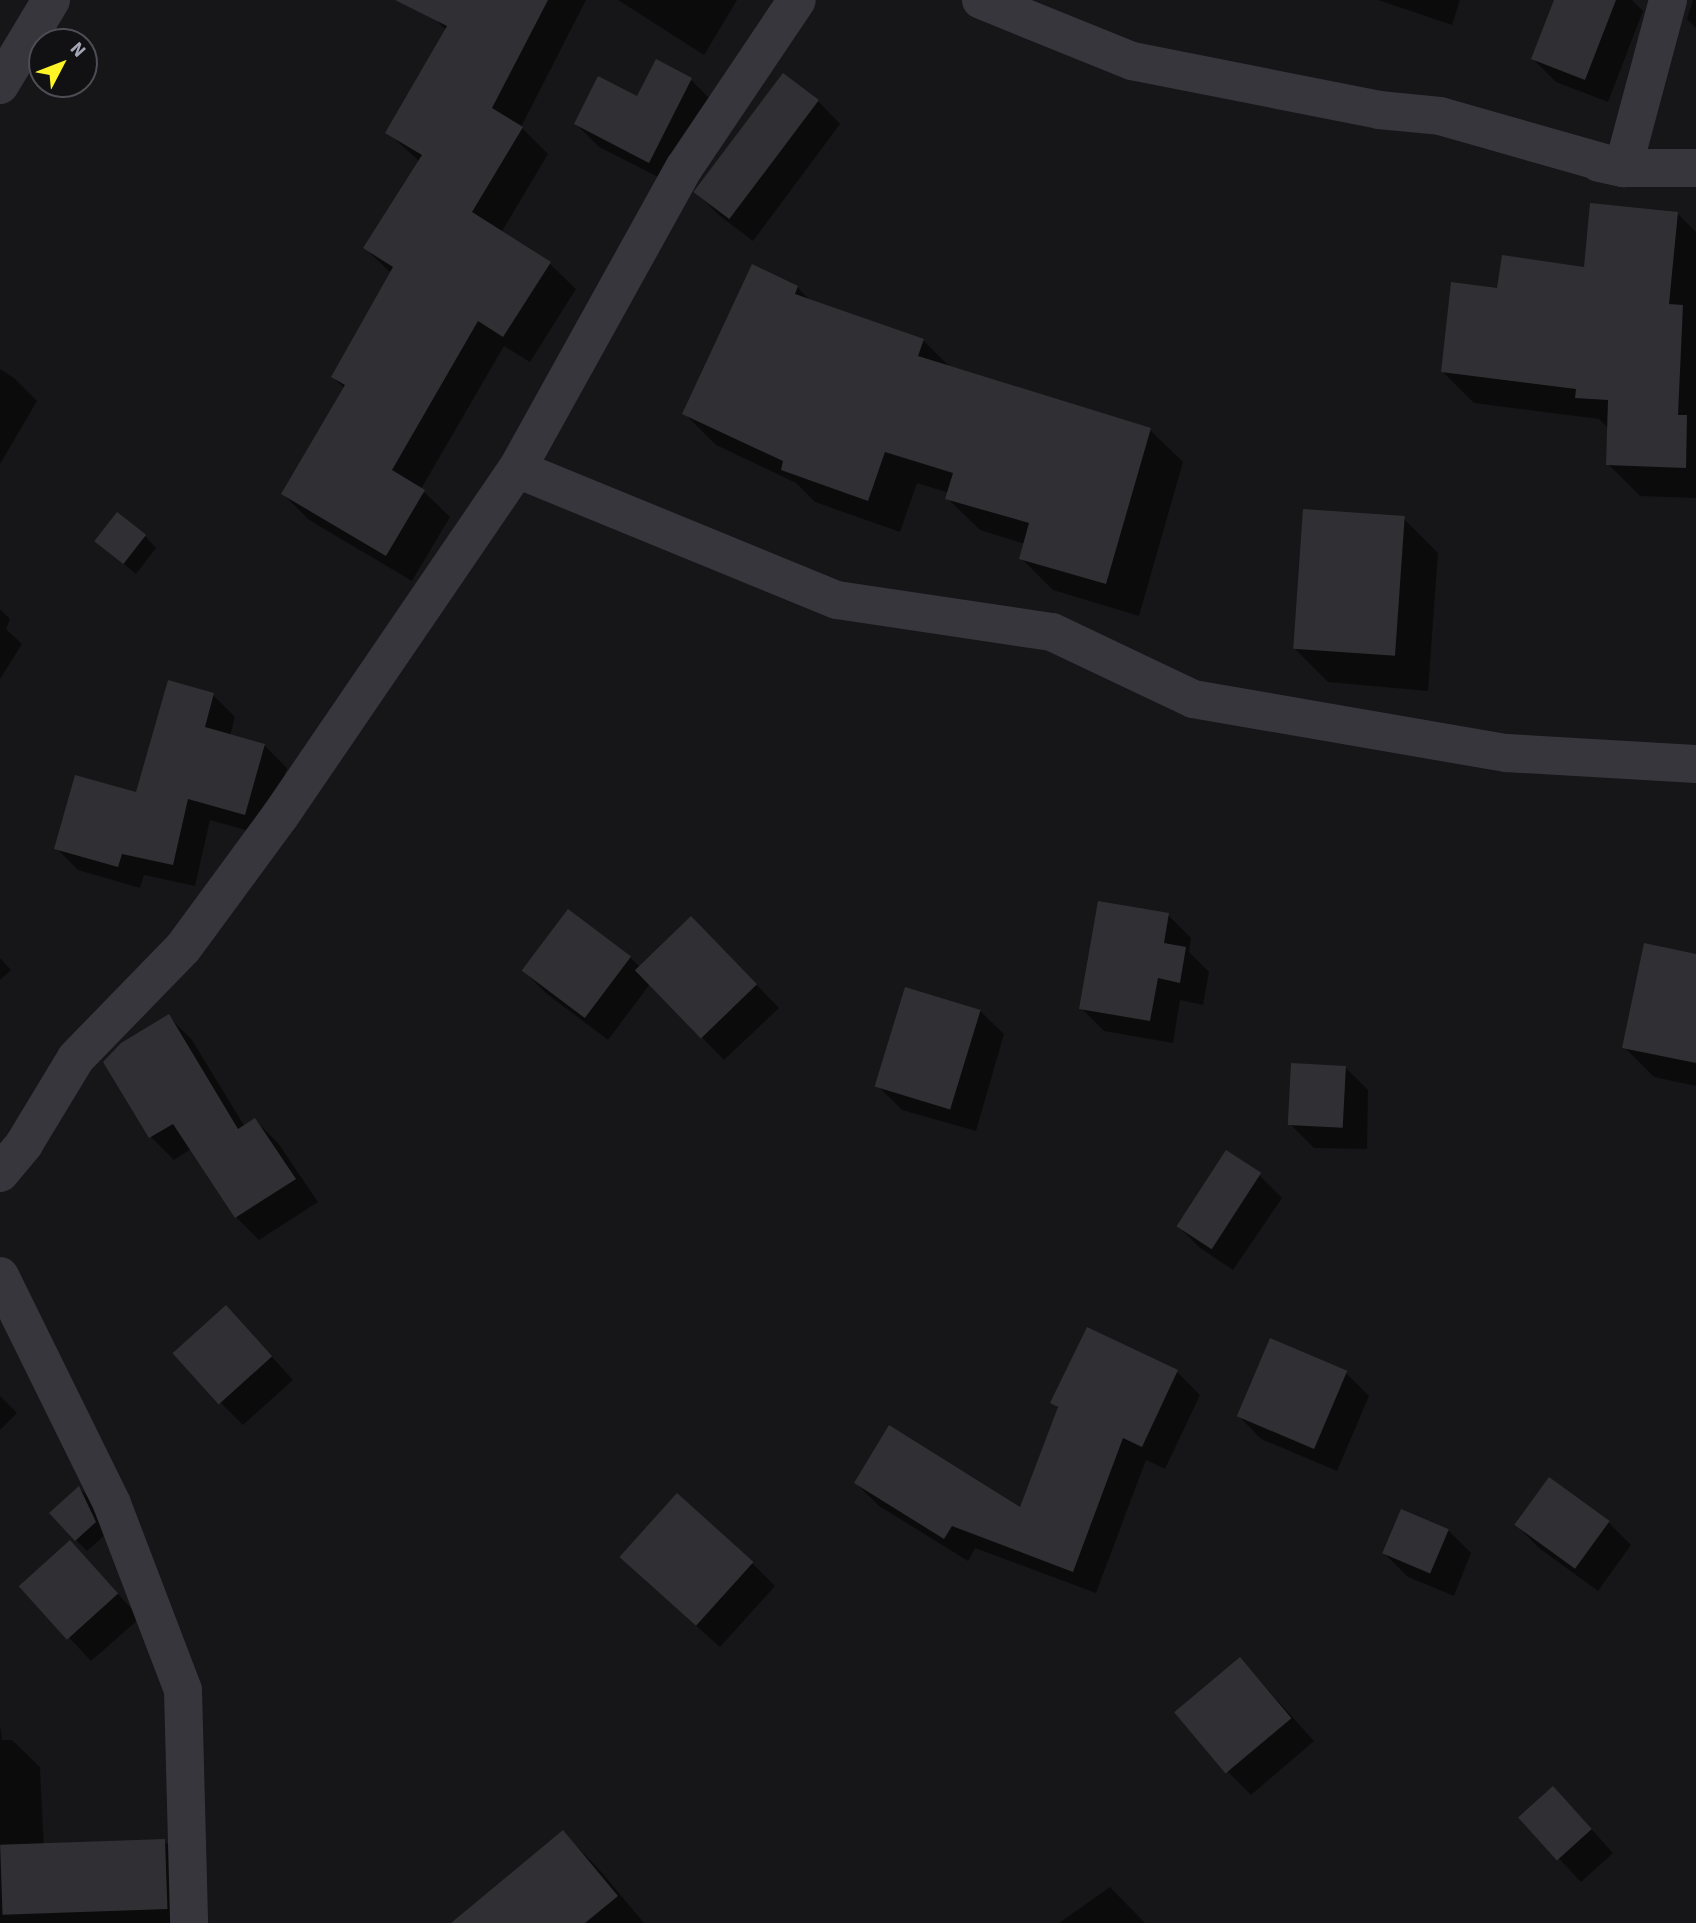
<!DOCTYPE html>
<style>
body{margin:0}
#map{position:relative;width:1696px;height:1923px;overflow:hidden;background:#161618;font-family:"Source Sans 3",sans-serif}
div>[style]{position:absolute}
.shadow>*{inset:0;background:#0007}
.building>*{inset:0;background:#303034;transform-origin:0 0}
.minor>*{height:38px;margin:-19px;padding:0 19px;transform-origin:19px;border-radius:19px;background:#37363d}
span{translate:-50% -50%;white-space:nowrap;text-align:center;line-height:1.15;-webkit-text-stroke:5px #111113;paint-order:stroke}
.north{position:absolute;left:28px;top:28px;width:70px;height:70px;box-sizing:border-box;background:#111113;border:2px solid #4d4d55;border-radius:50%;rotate:48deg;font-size:19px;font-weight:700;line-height:28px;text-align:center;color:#a6a6b9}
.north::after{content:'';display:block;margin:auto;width:24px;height:32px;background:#fff526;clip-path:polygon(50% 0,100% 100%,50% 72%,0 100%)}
</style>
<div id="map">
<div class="shadow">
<div style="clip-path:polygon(444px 0,586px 0,521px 127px,548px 154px,501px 233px,550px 264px,576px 289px,530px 362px,504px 346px,421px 489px,450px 517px,412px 581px,309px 520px,283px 494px,345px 389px,333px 377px,392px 274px,365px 248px,420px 162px,387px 132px,446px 30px,435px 19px)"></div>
<div style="clip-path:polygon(618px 0,737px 0,704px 55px)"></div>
<div style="clip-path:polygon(1378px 0,1460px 0,1452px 25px)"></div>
<div style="clip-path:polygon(1556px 0,1632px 0,1643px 11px,1608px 102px,1556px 82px,1533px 59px)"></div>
<div style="clip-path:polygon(1693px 0,1696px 0,1696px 28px,1687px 19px)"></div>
<div style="clip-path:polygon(656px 62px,691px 80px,714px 103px,672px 184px,599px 147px,576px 124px,638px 98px)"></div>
<div style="clip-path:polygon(818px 101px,840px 124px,753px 241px,720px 216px,697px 193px)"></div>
<div style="clip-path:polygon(1677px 213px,1696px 232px,1696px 498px,1640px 496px,1608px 464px,1609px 429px,1599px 419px,1474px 403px,1442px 371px,1499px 290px,1585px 269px)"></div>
<div style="clip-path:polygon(797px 287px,811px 301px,923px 340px,950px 367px,1150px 430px,1183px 462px,1139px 616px,1053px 590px,1021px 558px,1025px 544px,980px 530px,947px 498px,949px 493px,917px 483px,900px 532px,815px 502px,796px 483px,716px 445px,684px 413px)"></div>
<div style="clip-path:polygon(0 369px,14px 378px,37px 401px,0 464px)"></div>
<div style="clip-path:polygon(1404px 519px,1438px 553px,1428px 691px,1328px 682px,1294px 648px)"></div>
<div style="clip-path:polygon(145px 536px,156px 548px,136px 574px,96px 541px)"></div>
<div style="clip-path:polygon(0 609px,10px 619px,6px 629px,22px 644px,0 679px)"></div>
<div style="clip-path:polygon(213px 695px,235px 717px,230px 736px,265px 746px,287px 768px,267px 836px,210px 820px,195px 886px,144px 875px,140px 888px,78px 870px,56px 848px,137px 795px)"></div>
<div style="clip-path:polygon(1168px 915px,1191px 938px,1189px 952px,1209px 972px,1203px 1005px,1180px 1000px,1173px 1043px,1104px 1031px,1081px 1008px)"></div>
<div style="clip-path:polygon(714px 941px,779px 1008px,724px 1060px,650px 984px,608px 1040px,547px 994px,524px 971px,630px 957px,641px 968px)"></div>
<div style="clip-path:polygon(1696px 956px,1696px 1086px,1654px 1077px,1624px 1047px)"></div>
<div style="clip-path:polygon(0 958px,11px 970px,0 980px)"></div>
<div style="clip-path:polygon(980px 1011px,1004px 1034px,976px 1131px,902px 1110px,879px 1087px)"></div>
<div style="clip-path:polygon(169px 1017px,192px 1040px,245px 1127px,255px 1120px,278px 1143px,318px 1202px,259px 1240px,236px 1217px,191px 1149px,174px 1160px,151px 1137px)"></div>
<div style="clip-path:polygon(1345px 1067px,1368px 1090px,1367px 1149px,1314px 1148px,1291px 1125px)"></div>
<div style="clip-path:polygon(1259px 1175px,1282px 1198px,1233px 1270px,1200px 1248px,1177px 1225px)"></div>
<div style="clip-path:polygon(226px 1307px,293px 1380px,243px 1425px,220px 1402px)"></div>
<div style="clip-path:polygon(1177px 1372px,1200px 1395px,1165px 1469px,1146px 1460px,1096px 1593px,975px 1548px,968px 1561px,879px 1506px,856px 1483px,1021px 1510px,1059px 1409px,1053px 1403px)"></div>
<div style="clip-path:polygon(1346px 1373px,1369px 1396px,1337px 1471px,1261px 1439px,1238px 1415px)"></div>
<div style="clip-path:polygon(0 1396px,17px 1413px,0 1430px)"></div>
<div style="clip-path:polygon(79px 1488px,90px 1499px,106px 1534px,87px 1551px,76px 1540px)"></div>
<div style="clip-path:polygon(1608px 1522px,1631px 1545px,1598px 1591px,1539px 1548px,1516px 1525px)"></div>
<div style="clip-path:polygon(1448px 1530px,1471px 1553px,1454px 1596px,1408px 1577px,1385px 1554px)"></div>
<div style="clip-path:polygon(752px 1563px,775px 1586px,720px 1647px,645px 1580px)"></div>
<div style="clip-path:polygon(93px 1566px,140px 1618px,91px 1661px,21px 1586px)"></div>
<div style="clip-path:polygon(1240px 1659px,1314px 1741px,1251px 1795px,1228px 1772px)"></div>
<div style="clip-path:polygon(0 1725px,2px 1740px,12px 1740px,40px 1767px,44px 1849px,164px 1841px,192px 1869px,193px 1923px,0 1923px)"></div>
<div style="clip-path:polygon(1575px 1811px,1613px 1853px,1581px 1882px,1520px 1817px)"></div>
<div style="clip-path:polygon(563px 1833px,597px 1867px,644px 1923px,454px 1923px)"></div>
<div style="clip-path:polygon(1110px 1887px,1145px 1923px,1059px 1923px)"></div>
</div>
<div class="building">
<div style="clip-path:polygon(395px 0,548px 0,492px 108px,523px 127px,472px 212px,551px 262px,503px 337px,478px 321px,392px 470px,425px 490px,386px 556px,281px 494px,345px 385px,331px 377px,393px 267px,363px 248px,422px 155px,385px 133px,447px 26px)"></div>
<div style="clip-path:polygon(1554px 0,1616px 0,1585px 80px,1531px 59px)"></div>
<div style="clip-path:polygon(656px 59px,692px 78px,649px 163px,574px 124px,598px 76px,637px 96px)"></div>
<div style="left:783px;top:73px;width:45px;height:149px;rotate:37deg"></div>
<div style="clip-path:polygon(1590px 203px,1678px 212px,1669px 304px,1683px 305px,1678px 415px,1687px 415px,1686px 468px,1606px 465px,1608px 400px,1575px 398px,1576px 389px,1441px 372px,1451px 282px,1497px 288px,1502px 255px,1584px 267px)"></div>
<div style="clip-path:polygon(752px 264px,798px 286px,795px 294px,924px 339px,918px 356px,1151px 428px,1106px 584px,1019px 559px,1029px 523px,945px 499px,953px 473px,885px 452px,868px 501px,781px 470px,783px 461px,682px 414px)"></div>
<div style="left:1303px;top:509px;width:102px;height:140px;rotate:4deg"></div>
<div style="left:117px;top:512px;width:37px;height:37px;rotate:38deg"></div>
<div style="clip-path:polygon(168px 680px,214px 693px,205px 727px,265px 744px,245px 815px,188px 799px,173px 865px,122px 854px,118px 867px,54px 849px,75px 775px,136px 792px)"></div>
<div style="clip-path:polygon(1098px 901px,1169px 913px,1164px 943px,1186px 947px,1180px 983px,1158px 978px,1150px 1021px,1079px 1009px)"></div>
<div style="left:568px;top:909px;width:79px;height:77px;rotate:37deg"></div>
<div style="left:691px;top:916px;width:95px;height:78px;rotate:46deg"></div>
<div style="clip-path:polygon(1644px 943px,1696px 954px,1696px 1063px,1622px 1048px)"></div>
<div style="left:905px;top:987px;width:79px;height:104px;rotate:17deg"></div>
<div style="clip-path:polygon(169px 1014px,238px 1129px,255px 1118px,296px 1179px,235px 1218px,173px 1124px,149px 1138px,103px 1062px,121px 1043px)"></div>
<div style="left:1291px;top:1063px;width:55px;height:62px;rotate:3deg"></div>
<div style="left:1226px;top:1150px;width:42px;height:91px;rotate:33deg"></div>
<div style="left:226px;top:1305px;width:69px;height:72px;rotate:48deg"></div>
<div style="clip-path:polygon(1087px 1327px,1178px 1370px,1142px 1447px,1123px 1438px,1073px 1572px,952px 1526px,944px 1539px,854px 1483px,889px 1425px,1020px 1507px,1058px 1407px,1050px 1403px)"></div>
<div style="left:1270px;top:1338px;width:84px;height:85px;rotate:23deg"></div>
<div style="left:1549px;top:1477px;width:75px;height:59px;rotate:36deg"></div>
<div style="clip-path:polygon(79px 1486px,96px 1522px,75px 1541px,49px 1513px)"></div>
<div style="left:677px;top:1493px;width:103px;height:86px;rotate:42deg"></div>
<div style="left:1401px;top:1509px;width:52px;height:48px;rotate:23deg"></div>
<div style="left:70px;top:1540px;width:72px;height:69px;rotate:48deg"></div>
<div style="left:1240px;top:1657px;width:80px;height:86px;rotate:50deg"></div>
<div style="left:1553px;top:1786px;width:58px;height:47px;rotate:48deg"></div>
<div style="clip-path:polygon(563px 1830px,618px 1896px,585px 1923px,451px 1923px)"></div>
<div style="left:165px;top:1839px;width:70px;height:165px;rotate:88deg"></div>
</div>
<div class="minor">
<div style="left:981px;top:0;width:163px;rotate:22deg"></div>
<div style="left:1132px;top:61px;width:252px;rotate:11.2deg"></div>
<div style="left:1379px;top:110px;width:61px;rotate:5.6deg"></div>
<div style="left:1440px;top:116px;width:190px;rotate:15.9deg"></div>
<div style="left:1623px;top:168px;width:174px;rotate:-75deg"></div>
<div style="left:0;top:85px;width:99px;rotate:-59deg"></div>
<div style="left:1599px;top:163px;width:25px;rotate:12deg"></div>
<div style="left:1623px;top:168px;width:73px"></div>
<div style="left:517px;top:469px;width:346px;rotate:22.3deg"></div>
<div style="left:837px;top:600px;width:217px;rotate:8.5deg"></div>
<div style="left:1052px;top:632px;width:156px;rotate:25.4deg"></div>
<div style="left:1193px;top:699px;width:318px;rotate:9.8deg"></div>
<div style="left:1506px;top:753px;width:190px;rotate:3.3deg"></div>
<div style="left:0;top:1173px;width:38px;rotate:-50deg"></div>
<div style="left:24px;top:1144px;width:100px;rotate:-58.8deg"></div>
<div style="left:76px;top:1058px;width:153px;rotate:-45.8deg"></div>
<div style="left:183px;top:948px;width:164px;rotate:-53.7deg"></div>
<div style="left:280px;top:816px;width:420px;rotate:-55.7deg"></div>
<div style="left:517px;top:469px;width:344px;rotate:-61deg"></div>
<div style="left:684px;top:168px;width:202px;rotate:-56.1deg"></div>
<div style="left:0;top:1276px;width:254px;rotate:63.8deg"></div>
<div style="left:112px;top:1504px;width:199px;rotate:69.1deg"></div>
<div style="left:183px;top:1690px;width:233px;rotate:88.5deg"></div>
</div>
<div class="north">N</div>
</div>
